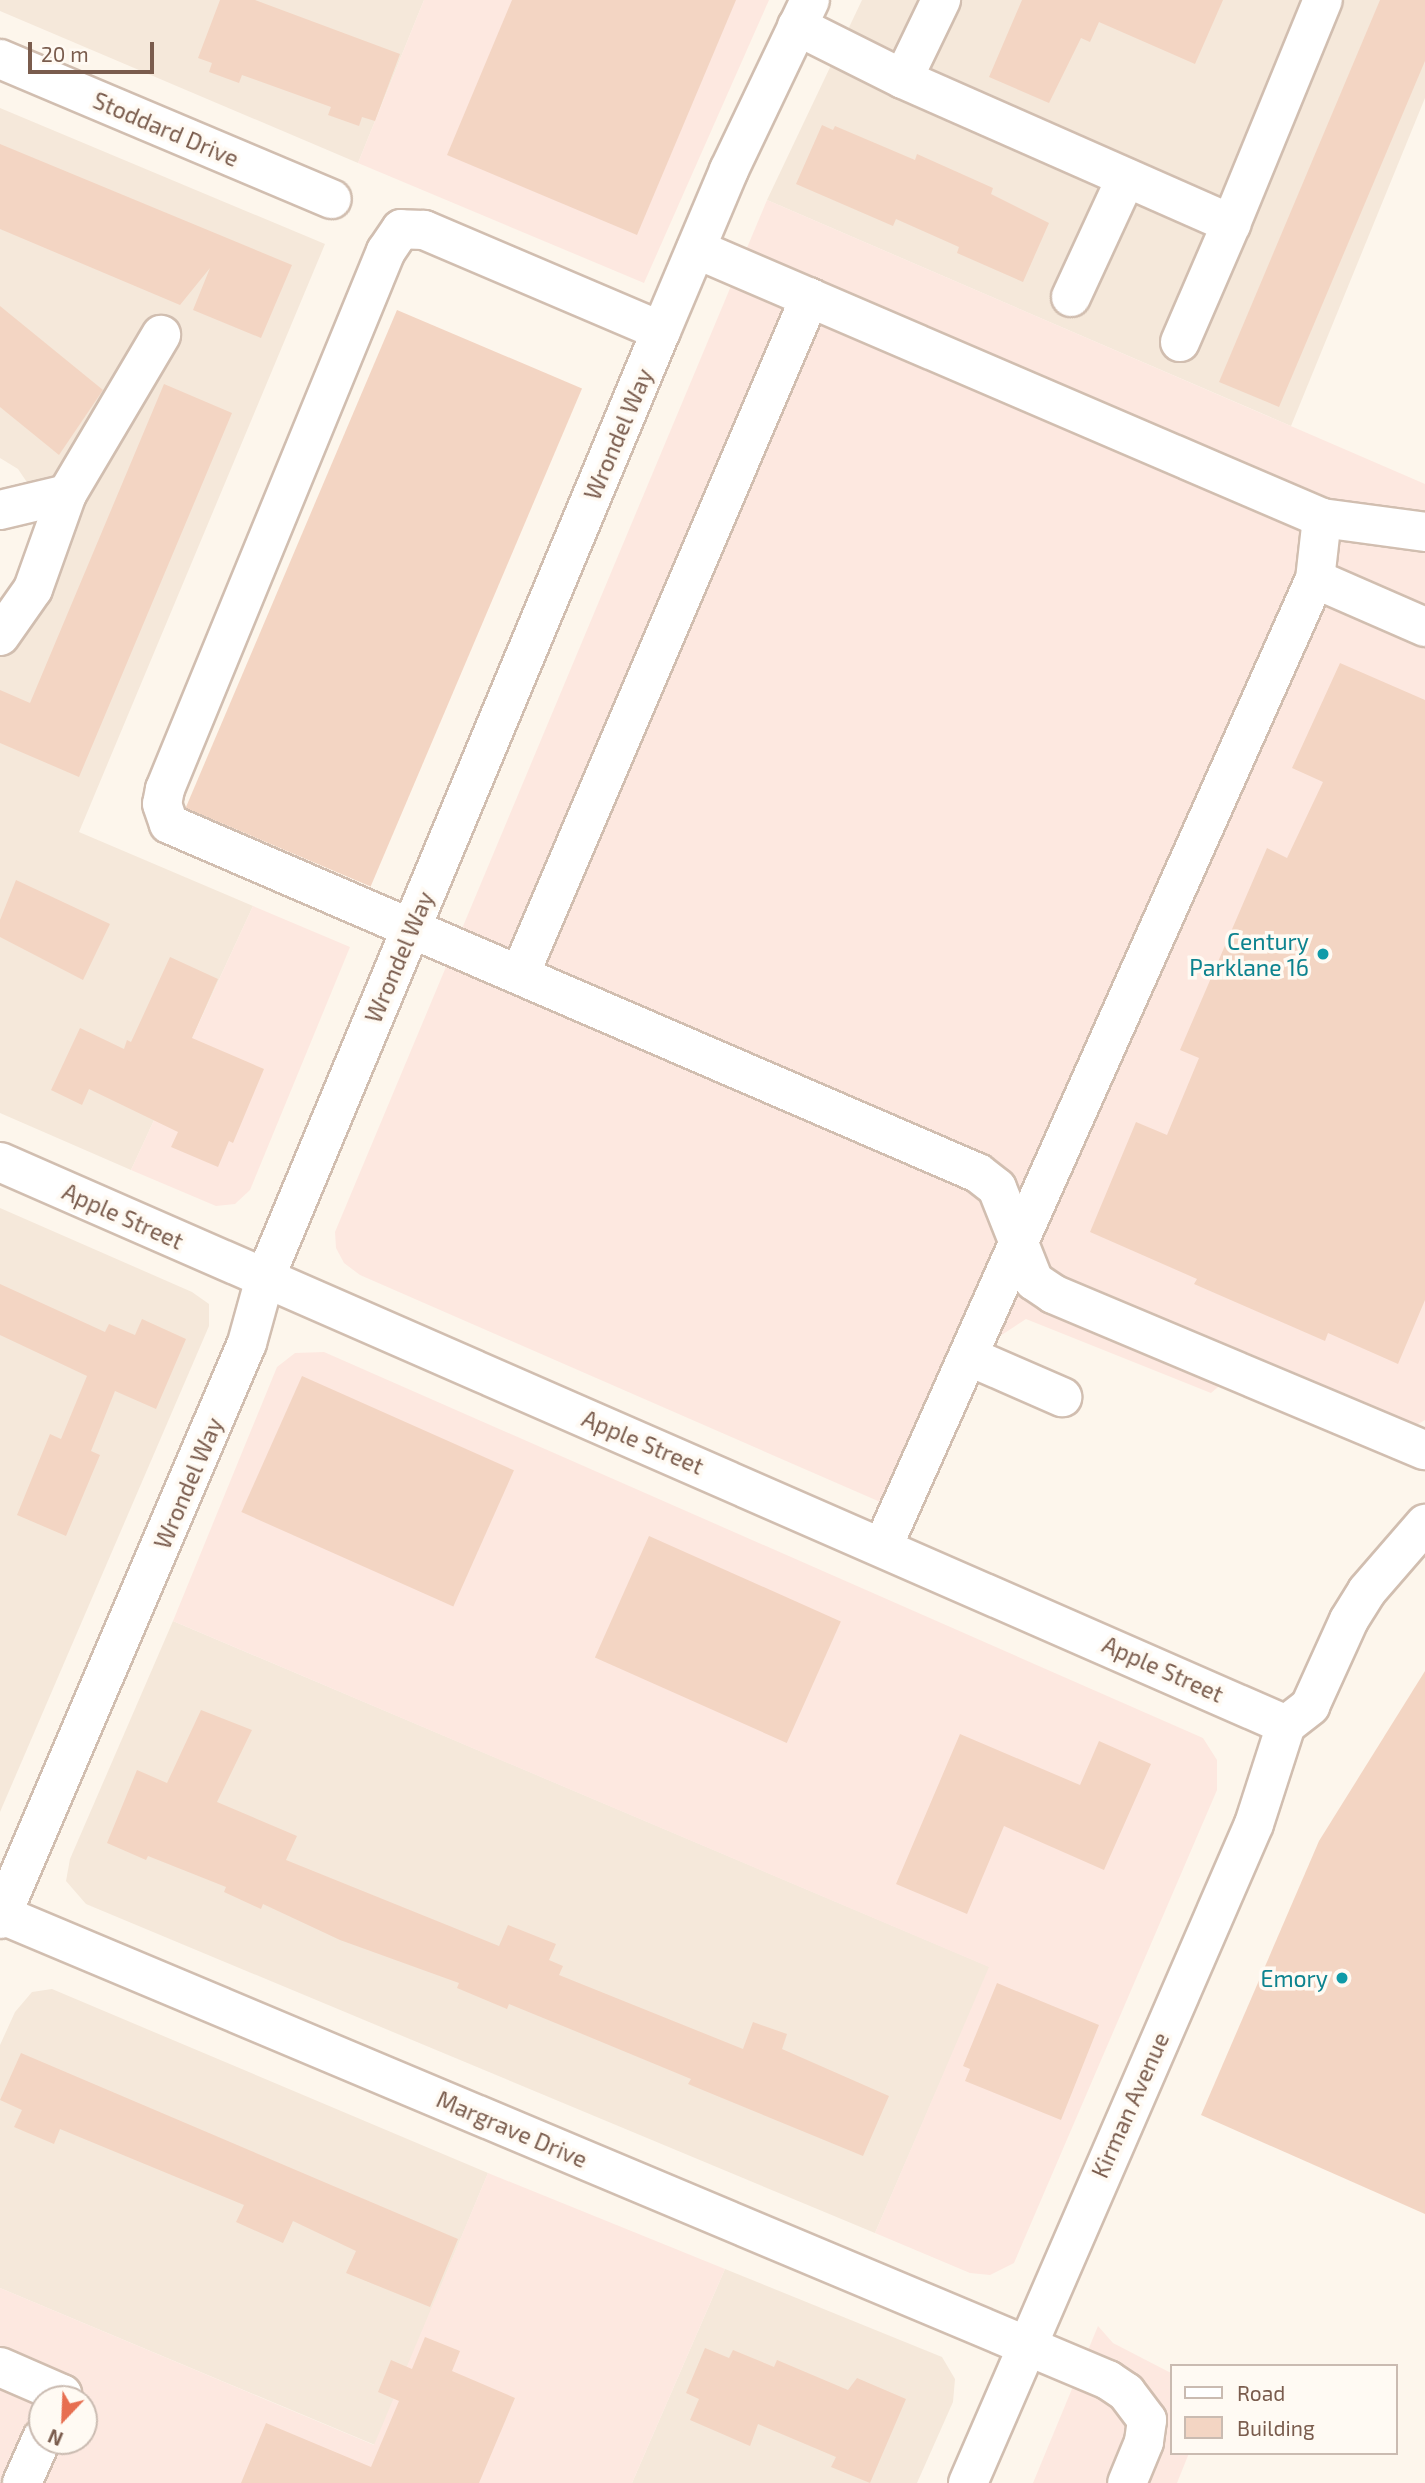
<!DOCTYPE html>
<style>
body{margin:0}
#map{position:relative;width:1425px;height:2483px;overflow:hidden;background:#fdf6ec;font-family:"Exo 2",sans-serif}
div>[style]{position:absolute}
.residential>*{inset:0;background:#f5e8da}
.commercial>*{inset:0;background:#fde8e0}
.building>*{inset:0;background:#f3d5c3;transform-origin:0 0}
.roads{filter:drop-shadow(2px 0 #d1beb0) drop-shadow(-2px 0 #d1beb0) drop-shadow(0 2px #d1beb0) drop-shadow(0 -2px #d1beb0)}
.minor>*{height:38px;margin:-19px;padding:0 19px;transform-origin:19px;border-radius:19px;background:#fff}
.dots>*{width:19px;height:19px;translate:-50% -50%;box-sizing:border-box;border:4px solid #fffaf3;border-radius:50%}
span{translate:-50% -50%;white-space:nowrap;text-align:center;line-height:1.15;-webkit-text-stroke:7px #fffaf3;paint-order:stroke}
.street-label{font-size:23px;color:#7a5c4d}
.culture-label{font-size:23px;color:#0d838f}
.right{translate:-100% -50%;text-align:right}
.legend{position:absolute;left:1170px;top:2364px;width:228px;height:91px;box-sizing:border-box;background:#fffaf3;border:2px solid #cabbb1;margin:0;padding:9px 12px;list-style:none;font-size:21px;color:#7a5c4d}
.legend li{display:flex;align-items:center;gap:14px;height:35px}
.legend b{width:35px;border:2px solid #cabbb1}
.north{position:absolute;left:28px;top:2385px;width:70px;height:70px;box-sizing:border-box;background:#fffaf3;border:2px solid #cabbb1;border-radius:50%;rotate:203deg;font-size:19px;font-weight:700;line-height:28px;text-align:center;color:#7a5c4d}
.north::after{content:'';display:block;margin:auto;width:24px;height:32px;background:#e76f51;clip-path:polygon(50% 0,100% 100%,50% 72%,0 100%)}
.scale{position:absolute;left:28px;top:42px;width:126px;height:32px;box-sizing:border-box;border:4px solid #7a5c4d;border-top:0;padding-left:9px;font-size:21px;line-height:24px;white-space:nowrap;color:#7a5c4d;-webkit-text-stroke:5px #fffaf3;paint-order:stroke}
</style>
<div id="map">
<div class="residential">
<div style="clip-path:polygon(0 0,424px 0,358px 163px,0 11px)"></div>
<div style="clip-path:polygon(862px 0,1425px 0,1425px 98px,1291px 426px,767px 200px)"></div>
<div style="clip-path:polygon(0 108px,325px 244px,79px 832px,253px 906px,131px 1170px,0 1113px,0 600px,26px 578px,41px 503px,18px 469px,0 458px)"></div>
<div style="clip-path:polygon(0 1208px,192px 1292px,209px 1304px,209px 1326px,0 1812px)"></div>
<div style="clip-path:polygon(173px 1621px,990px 1967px,875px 2233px,86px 1904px,66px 1881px,70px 1859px)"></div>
<div style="clip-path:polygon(52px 1989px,488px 2173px,375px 2445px,0 2288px,0 2045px,15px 2012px,32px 1992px)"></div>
<div style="clip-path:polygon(725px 2269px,942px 2357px,955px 2379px,953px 2402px,917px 2483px,632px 2483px)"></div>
</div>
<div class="commercial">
<div style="clip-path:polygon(424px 0,769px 0,644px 283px,358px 163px)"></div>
<div style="clip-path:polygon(767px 200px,1425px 484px,1425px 1420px,1413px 1427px,1269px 1362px,1238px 1370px,1211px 1393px,1026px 1319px,997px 1338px,917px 1518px,360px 1275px,344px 1263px,336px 1248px,335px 1232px)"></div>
<div style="clip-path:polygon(253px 906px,350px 947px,250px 1190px,235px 1204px,216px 1206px,131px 1170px)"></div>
<div style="clip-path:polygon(324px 1352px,1203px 1738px,1217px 1760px,1217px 1790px,1014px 2263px,990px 2275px,970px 2273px,875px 2233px,989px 1967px,173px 1621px,277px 1367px,295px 1353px)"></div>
<div style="clip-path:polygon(evenodd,488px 2173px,725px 2269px,632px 2483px,0 2483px,0 2288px,374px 2445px,488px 2173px,42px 2399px,84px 2399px,84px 2441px,42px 2441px,42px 2399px)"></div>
<div style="clip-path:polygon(1098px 2326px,1113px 2343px,1171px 2373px,1171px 2453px,1189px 2453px,1177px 2483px,1033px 2483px)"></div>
</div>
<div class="building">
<div style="clip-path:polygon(220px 0,255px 0,400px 54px,375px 121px,362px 117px,359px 126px,328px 115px,331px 107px,242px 75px,239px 83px,209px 72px,212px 63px,198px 58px)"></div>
<div style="clip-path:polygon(512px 0,736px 0,637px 235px,447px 155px)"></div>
<div style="clip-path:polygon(1022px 0,1223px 0,1195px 64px,1099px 22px,1090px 42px,1081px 38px,1049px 103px,989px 77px)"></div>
<div style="clip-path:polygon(1380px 0,1425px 0,1425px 61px,1279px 407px,1219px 382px)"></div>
<div style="clip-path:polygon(822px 125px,833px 130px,835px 126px,915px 160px,917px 154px,993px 188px,991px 194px,1049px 223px,1023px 282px,957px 253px,959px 247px,896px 219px,893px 226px,796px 184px)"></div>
<div style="clip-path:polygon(0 144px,292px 265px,261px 338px,193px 310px,210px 268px,180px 305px,0 229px)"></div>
<div style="clip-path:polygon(0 306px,103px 390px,59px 455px,0 407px)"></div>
<div style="left:397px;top:310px;width:201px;height:541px;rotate:23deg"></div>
<div style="clip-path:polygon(164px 384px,232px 413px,79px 777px,0 743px,0 690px,30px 703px)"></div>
<div style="clip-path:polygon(1340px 663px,1425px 700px,1425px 1300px,1398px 1364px,1328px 1333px,1325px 1341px,1194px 1284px,1197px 1279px,1090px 1232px,1136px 1122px,1167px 1135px,1199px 1058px,1180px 1050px,1267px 848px,1287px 858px,1323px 782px,1292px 768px)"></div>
<div style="clip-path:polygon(16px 880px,110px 924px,83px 980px,0 937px,0 920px)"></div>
<div style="clip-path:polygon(170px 957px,218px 979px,192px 1038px,264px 1069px,233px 1143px,229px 1141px,218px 1167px,171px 1147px,178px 1132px,89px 1089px,82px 1105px,51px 1090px,80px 1028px,124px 1049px,127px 1040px,131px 1042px)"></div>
<div style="clip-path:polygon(0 1284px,105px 1332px,109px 1324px,135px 1335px,142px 1319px,186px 1339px,156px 1409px,115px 1391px,91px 1451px,100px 1455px,66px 1536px,17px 1515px,50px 1434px,61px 1439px,87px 1376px,0 1335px)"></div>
<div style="left:302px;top:1376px;width:232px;height:149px;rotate:24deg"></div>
<div style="left:649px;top:1536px;width:210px;height:133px;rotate:24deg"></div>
<div style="clip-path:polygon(1425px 1671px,1425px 2214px,1201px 2115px,1319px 1841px)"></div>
<div style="clip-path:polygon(201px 1710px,252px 1730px,217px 1802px,297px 1836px,286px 1860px,499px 1946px,508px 1925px,556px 1944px,549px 1960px,563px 1966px,559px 1975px,743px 2049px,753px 2022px,787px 2034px,782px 2049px,889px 2096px,863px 2156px,688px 2084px,691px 2079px,575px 2031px,509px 2004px,507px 2009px,457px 1988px,459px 1983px,340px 1940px,263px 1904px,261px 1909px,224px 1892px,226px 1887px,148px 1856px,146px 1860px,107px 1843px,137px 1770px,167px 1783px)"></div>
<div style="clip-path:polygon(960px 1734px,1080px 1785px,1099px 1741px,1151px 1764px,1104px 1870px,1004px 1826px,967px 1914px,896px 1884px)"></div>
<div style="clip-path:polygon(997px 1983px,1099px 2025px,1061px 2120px,965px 2081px,970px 2069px,963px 2066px)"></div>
<div style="clip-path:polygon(21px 2053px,458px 2239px,430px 2307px,346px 2273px,356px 2251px,293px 2221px,283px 2243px,236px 2222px,244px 2205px,60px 2129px,54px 2144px,14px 2127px,22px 2110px,0 2100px)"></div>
<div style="clip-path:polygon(425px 2337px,460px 2351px,452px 2371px,515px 2398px,479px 2483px,241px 2483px,266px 2423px,371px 2467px,399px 2401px,378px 2392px,391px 2360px,412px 2369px)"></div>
<div style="clip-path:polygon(705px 2348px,729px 2358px,733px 2350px,774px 2367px,777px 2360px,848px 2390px,857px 2378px,906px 2399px,870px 2483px,831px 2467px,836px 2457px,758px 2424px,750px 2446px,690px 2420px,699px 2399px,686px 2393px)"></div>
</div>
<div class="roads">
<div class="minor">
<div style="left:797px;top:26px;width:119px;rotate:26.6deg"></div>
<div style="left:903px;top:79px;width:88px;rotate:-64.3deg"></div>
<div style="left:0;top:59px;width:360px;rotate:22.9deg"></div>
<div style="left:903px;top:79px;width:359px;rotate:23.8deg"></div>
<div style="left:1231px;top:224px;width:242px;rotate:-67.7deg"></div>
<div style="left:696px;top:249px;width:681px;rotate:23.25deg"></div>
<div style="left:1322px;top:518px;width:61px;rotate:96.5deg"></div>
<div style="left:1071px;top:297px;width:131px;rotate:-65.2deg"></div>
<div style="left:661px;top:331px;width:258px;rotate:-156.9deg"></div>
<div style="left:424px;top:230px;width:23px;rotate:-178deg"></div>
<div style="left:401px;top:229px;width:27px;rotate:124deg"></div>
<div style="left:386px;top:251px;width:582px;rotate:112.33deg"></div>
<div style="left:165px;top:789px;width:15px;rotate:101deg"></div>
<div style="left:162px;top:804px;width:21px;rotate:71deg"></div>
<div style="left:169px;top:824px;width:881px;rotate:23.34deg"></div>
<div style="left:978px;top:1173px;width:24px;rotate:38deg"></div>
<div style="left:997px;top:1188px;width:100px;rotate:68.3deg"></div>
<div style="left:1034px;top:1281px;width:23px;rotate:34deg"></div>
<div style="left:1053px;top:1294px;width:403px;rotate:22.8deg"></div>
<div style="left:1180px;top:342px;width:129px;rotate:-66.6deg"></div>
<div style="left:0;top:510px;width:69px;rotate:-13.4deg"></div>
<div style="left:67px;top:494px;width:185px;rotate:-59.4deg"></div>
<div style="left:1322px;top:518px;width:104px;rotate:7.7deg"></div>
<div style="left:0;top:636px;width:57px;rotate:-54.9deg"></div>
<div style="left:33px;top:589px;width:101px;rotate:-70.3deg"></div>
<div style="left:520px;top:974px;width:736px;rotate:-66.81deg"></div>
<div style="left:0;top:1162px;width:1404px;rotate:23.64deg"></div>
<div style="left:968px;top:1356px;width:103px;rotate:23.6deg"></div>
<div style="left:883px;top:1546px;width:1059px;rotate:-65.93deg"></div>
<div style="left:1315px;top:579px;width:120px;rotate:23.6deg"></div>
<div style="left:1286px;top:1725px;width:31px;rotate:-38deg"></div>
<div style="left:1310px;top:1706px;width:94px;rotate:-65.6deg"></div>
<div style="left:1349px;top:1620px;width:34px;rotate:-58deg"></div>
<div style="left:1367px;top:1591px;width:89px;rotate:-49.1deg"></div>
<div style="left:0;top:1914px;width:1202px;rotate:22.81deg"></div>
<div style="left:1108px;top:2380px;width:22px;rotate:34deg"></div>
<div style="left:1126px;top:2392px;width:35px;rotate:53deg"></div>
<div style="left:1147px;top:2420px;width:22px;rotate:98deg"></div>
<div style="left:1144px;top:2442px;width:44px;rotate:112.5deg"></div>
<div style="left:0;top:1919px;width:627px;rotate:-66.79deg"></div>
<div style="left:247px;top:1343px;width:67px;rotate:-74.5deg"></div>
<div style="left:265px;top:1278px;width:1026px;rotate:-67.31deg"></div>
<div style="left:661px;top:331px;width:175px;rotate:-67.1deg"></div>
<div style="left:729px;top:170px;width:188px;rotate:-64.5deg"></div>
<div style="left:0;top:2367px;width:68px;rotate:23.5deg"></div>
<div style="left:62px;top:2394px;width:6px;rotate:121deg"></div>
<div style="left:22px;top:2483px;width:49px;rotate:-66deg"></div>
<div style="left:968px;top:2483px;width:718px;rotate:-66.54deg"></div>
<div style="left:1254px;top:1824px;width:104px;rotate:-72.1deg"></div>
</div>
</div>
<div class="dots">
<div style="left:1323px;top:954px;background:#0f9aa8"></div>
<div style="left:1342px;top:1978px;background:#0f9aa8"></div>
</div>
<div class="street-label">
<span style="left:166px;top:129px;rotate:23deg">Stoddard Drive</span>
<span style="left:618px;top:434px;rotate:-67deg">Wrondel Way</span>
<span style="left:399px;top:957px;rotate:-67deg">Wrondel Way</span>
<span style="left:123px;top:1216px;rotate:24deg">Apple Street</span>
<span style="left:643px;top:1442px;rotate:23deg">Apple Street</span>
<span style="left:188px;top:1483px;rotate:-67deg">Wrondel Way</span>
<span style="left:1163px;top:1669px;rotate:24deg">Apple Street</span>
<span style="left:1130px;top:2105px;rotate:-66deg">Kirman Avenue</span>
<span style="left:512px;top:2129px;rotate:23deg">Margrave Drive</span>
</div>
<div class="culture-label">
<span class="right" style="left:1309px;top:954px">Century<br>Parklane 16</span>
<span class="right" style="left:1328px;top:1978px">Emory</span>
</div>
<ul class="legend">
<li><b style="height:9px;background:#fff"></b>Road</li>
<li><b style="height:19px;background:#f3d5c3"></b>Building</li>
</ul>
<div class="north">N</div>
<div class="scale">20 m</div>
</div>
